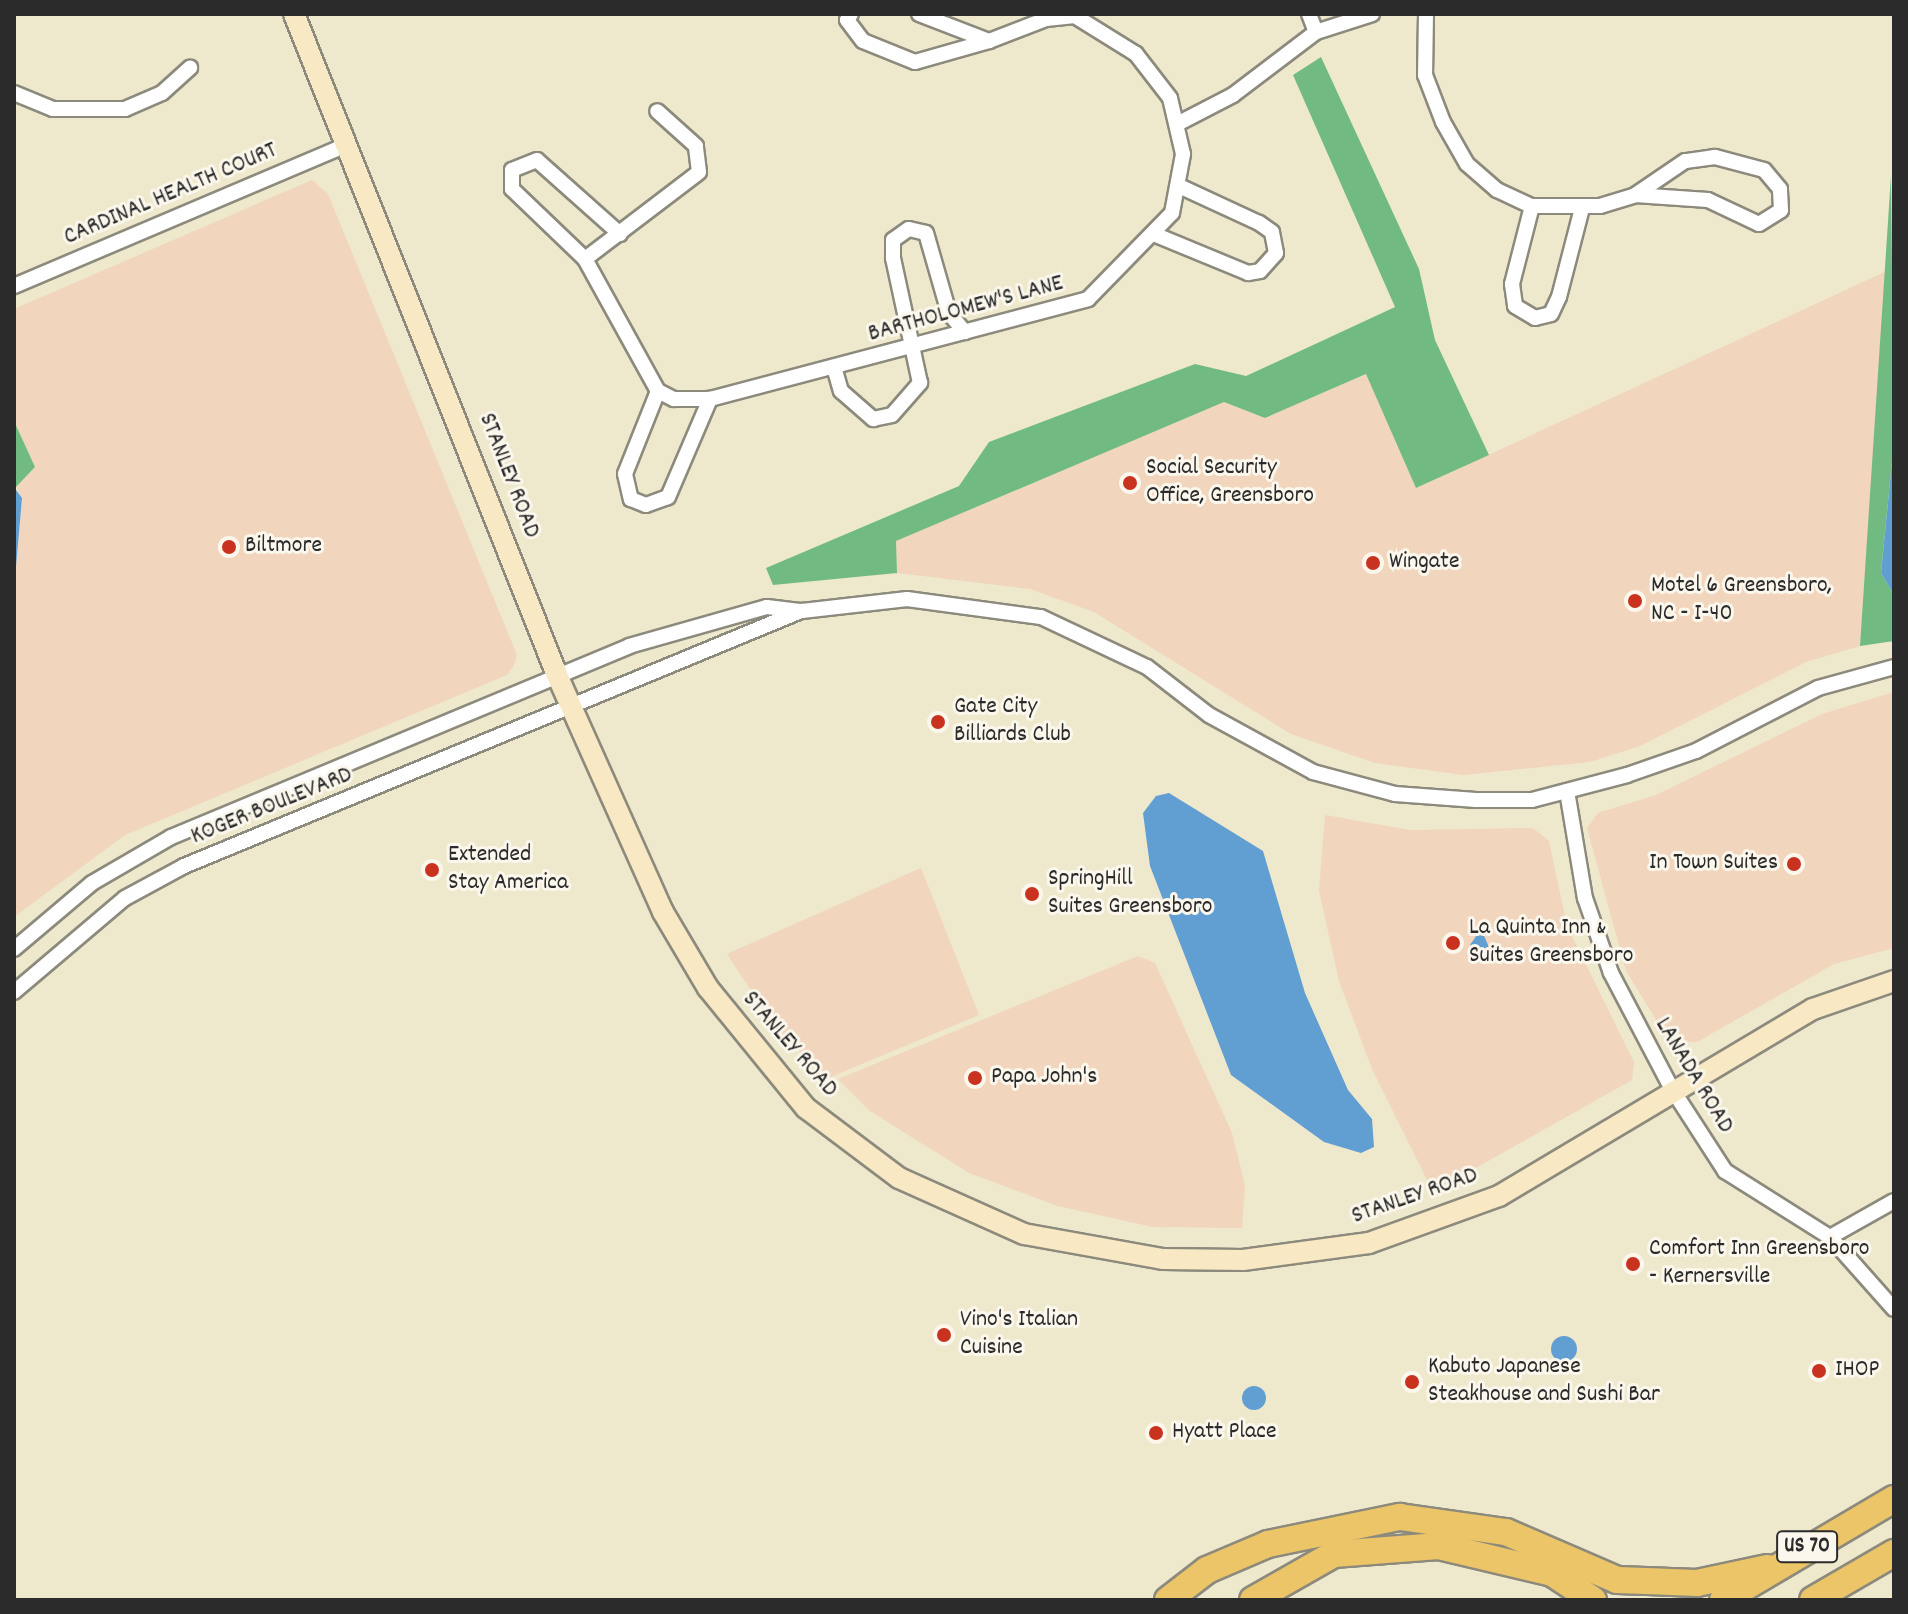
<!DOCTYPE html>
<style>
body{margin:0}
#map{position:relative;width:1908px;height:1614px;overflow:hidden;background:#eee8cd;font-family:Dekko,sans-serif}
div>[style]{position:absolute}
.built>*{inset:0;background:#f1d5bd}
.forest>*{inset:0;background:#71bb83}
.water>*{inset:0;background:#619fd3}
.round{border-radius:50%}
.roads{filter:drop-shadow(2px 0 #8c8a7c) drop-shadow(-2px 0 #8c8a7c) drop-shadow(0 2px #8c8a7c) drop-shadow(0 -2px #8c8a7c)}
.street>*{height:14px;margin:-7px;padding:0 7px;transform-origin:7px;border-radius:7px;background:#fff}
.secondary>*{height:20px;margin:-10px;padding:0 10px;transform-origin:10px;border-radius:10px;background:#f8e8c3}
.highway>*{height:26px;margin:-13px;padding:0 13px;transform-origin:13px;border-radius:13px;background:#edc569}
.dots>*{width:22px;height:22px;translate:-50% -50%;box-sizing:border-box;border:4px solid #fbf7ec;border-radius:50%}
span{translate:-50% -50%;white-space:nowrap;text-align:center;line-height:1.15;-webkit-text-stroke:6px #fbf7ec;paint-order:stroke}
.shield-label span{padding:2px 6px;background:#fbf7ec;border:2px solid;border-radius:6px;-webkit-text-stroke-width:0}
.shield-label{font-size:22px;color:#2b2b2b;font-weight:700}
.street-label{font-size:24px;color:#2b2b2b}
.poi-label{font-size:24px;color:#2b2b2b}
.left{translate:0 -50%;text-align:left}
.right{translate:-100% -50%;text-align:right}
.frame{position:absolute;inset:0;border:16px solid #2b2b2b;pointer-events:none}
</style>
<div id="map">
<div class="built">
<div style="clip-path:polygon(312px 180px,328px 194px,517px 655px,514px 665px,507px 675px,125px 835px,14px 917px,14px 590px,22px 498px,16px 487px,35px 467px,14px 421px,14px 309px)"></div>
<div style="clip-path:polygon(1887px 271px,1860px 646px,1806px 662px,1640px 746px,1590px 762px,1463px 775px,1375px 763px,1291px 734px,1094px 612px,1030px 589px,897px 573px,896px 541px,1224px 402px,1265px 418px,1367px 374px,1417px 488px)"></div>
<div style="clip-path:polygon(1894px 692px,1894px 948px,1834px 964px,1697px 1042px,1670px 1042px,1626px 971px,1587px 828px,1598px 813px,1656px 795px,1822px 714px)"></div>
<div style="clip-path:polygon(1325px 815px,1410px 830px,1533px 828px,1549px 841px,1567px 926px,1634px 1062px,1632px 1080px,1433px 1192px,1372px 1069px,1339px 981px,1319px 891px)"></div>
<div style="clip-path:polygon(921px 868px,979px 1015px,826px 1079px,773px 1024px,727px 954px)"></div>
<div style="clip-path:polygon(1138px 956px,1155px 963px,1232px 1133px,1245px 1185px,1242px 1228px,1153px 1227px,1058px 1206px,969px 1173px,870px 1111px,838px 1079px)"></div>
</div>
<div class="forest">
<div style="clip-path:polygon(1321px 57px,1419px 269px,1435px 340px,1489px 455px,1416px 488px,1366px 374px,1265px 418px,1224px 402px,896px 541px,897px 573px,773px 585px,766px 568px,959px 486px,989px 442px,1195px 364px,1246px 376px,1395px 307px,1293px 75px)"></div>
<div style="clip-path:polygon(1891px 176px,1894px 441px,1881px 573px,1894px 595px,1894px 641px,1860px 646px)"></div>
<div style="clip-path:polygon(14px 421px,35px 467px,16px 487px,14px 487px)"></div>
</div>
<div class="water">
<div style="clip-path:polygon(1894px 441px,1894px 595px,1881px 573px)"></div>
<div style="clip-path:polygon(14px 487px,22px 498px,14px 590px)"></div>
<div style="clip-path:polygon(1169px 793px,1263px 851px,1305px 993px,1348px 1090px,1372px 1119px,1374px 1147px,1361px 1153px,1324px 1142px,1231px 1075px,1150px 866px,1143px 813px,1156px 796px)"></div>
<div style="clip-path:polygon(1481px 929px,1492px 954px,1487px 961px,1470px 945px)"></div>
<div class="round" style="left:1551px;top:1336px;width:26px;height:26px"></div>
<div class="round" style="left:1242px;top:1386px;width:24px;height:24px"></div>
</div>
<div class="roads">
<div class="street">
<div style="left:851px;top:14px;width:7px;rotate:124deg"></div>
<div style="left:847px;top:20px;width:26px;rotate:53deg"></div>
<div style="left:863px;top:41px;width:56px;rotate:22deg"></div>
<div style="left:915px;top:62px;width:77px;rotate:-15.8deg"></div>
<div style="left:989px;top:41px;width:75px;rotate:-158.9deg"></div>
<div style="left:1309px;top:14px;width:19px;rotate:69deg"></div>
<div style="left:1426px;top:14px;width:61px;rotate:90.9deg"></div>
<div style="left:1425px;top:75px;width:50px;rotate:69deg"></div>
<div style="left:1443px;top:122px;width:48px;rotate:60.3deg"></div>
<div style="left:1467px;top:164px;width:40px;rotate:41deg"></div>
<div style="left:1497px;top:190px;width:38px;rotate:25deg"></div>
<div style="left:1532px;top:206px;width:68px"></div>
<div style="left:1600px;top:206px;width:37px;rotate:-17deg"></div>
<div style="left:1635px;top:195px;width:73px;rotate:3.9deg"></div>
<div style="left:1708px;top:200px;width:56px;rotate:25.2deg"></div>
<div style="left:1759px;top:224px;width:26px;rotate:-32deg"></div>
<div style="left:1781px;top:210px;width:21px;rotate:-93deg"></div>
<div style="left:1780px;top:189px;width:25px;rotate:-130deg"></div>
<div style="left:1764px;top:170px;width:51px;rotate:-165.1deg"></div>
<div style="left:1715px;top:157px;width:30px;rotate:172deg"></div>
<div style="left:1685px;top:161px;width:60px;rotate:145.8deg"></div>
<div style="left:14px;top:93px;width:42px;rotate:22.3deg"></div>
<div style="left:53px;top:109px;width:72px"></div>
<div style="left:125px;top:109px;width:40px;rotate:-23.4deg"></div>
<div style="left:162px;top:93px;width:38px;rotate:-42deg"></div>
<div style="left:1179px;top:123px;width:61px;rotate:-27.4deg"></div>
<div style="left:1233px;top:95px;width:104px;rotate:-37.2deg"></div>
<div style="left:1316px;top:32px;width:59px;rotate:-17.8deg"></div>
<div style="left:1532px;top:206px;width:81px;rotate:104.4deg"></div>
<div style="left:1512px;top:284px;width:22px;rotate:82deg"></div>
<div style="left:1515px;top:306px;width:23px;rotate:31deg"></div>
<div style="left:1535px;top:318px;width:16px;rotate:-14deg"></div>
<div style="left:1551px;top:314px;width:19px;rotate:-65deg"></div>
<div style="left:1559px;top:297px;width:92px;rotate:-75.5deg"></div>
<div style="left:620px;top:234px;width:111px;rotate:-138.3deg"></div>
<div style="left:537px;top:160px;width:27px;rotate:158deg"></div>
<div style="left:512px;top:170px;width:19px;rotate:90deg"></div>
<div style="left:512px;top:189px;width:101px;rotate:43.8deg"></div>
<div style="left:585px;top:259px;width:151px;rotate:61.1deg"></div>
<div style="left:658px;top:391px;width:18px;rotate:27deg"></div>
<div style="left:674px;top:399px;width:36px"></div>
<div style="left:710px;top:399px;width:391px;rotate:-14.8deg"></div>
<div style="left:1088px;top:299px;width:120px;rotate:-45.7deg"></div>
<div style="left:1172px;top:213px;width:60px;rotate:-79.4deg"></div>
<div style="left:1183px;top:154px;width:57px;rotate:-103.1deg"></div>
<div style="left:1170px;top:98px;width:56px;rotate:-127.7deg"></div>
<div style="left:1136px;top:54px;width:72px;rotate:-148.1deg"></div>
<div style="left:1075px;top:16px;width:29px;rotate:174deg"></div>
<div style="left:1046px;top:19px;width:61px;rotate:158.9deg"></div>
<div style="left:1156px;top:235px;width:100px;rotate:22.4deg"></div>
<div style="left:1248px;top:273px;width:12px;rotate:-9deg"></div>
<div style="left:1260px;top:271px;width:24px;rotate:-48deg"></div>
<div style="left:1276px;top:253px;width:21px;rotate:-101deg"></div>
<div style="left:1272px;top:232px;width:16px;rotate:-145deg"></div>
<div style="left:1259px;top:223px;width:86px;rotate:-155.2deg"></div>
<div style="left:585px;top:259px;width:143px;rotate:-37.3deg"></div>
<div style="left:699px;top:172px;width:26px;rotate:-97deg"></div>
<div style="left:696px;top:146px;width:52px;rotate:-138.1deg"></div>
<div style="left:14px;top:286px;width:361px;rotate:-23deg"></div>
<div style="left:834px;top:367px;width:25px;rotate:74deg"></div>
<div style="left:841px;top:391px;width:43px;rotate:41.2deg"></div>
<div style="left:873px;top:419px;width:19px;rotate:-12deg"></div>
<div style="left:892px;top:415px;width:43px;rotate:-48.8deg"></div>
<div style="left:920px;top:383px;width:128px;rotate:-102.2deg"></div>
<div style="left:893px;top:258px;width:18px;rotate:-90deg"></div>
<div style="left:893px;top:240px;width:19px;rotate:-35deg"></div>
<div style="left:909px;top:229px;width:17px;rotate:13deg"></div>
<div style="left:926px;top:233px;width:83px;rotate:74deg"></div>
<div style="left:949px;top:313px;width:25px;rotate:50deg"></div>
<div style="left:658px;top:391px;width:89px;rotate:111.7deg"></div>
<div style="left:625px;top:474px;width:26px;rotate:77deg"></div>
<div style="left:631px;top:499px;width:16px;rotate:22deg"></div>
<div style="left:646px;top:505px;width:23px;rotate:-20deg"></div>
<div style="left:668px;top:497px;width:107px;rotate:-66.8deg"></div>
<div style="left:1567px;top:791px;width:109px;rotate:80.5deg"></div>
<div style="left:1585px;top:898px;width:79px;rotate:70.9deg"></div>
<div style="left:1611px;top:973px;width:131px;rotate:62.3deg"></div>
<div style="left:1672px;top:1089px;width:98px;rotate:57.1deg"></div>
<div style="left:1725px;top:1171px;width:124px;rotate:32.2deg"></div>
<div style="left:1830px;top:1237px;width:96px;rotate:48.4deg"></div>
<div style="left:14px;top:949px;width:102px;rotate:-40.2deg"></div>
<div style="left:92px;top:883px;width:91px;rotate:-30.2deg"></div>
<div style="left:171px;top:837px;width:496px;rotate:-22.6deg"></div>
<div style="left:629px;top:646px;width:143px;rotate:-15.8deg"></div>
<div style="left:767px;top:607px;width:35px;rotate:7deg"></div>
<div style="left:802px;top:611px;width:106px;rotate:-6.5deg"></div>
<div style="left:907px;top:599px;width:135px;rotate:7.7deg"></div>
<div style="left:1041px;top:617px;width:117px;rotate:25.3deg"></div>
<div style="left:1147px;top:667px;width:78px;rotate:37.7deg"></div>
<div style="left:1209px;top:715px;width:119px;rotate:28.7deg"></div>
<div style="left:1313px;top:772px;width:85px;rotate:15deg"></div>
<div style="left:1395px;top:794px;width:81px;rotate:4.2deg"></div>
<div style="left:1476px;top:800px;width:56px"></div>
<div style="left:1532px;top:800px;width:98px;rotate:-14.7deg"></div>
<div style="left:1627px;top:775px;width:73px;rotate:-19.2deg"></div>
<div style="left:1696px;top:751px;width:137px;rotate:-27.3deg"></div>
<div style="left:1818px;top:688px;width:79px;rotate:-15.4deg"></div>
<div style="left:14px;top:992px;width:145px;rotate:-40.3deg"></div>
<div style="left:125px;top:898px;width:67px;rotate:-28.5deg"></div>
<div style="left:184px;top:866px;width:668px;rotate:-22.45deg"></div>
<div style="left:1830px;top:1237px;width:73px;rotate:-29.4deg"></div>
</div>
<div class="secondary">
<div style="left:294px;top:14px;width:711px;rotate:68.3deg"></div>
<div style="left:557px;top:675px;width:260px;rotate:65.9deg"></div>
<div style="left:663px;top:912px;width:88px;rotate:59.4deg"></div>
<div style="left:708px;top:988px;width:155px;rotate:50.8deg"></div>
<div style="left:806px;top:1108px;width:116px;rotate:37deg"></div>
<div style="left:899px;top:1178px;width:137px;rotate:24.1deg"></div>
<div style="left:1024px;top:1234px;width:141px;rotate:10.2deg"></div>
<div style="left:1163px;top:1259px;width:80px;rotate:0.7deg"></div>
<div style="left:1243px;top:1260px;width:127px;rotate:-7.7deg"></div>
<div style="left:1369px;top:1243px;width:138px;rotate:-19.9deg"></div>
<div style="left:1499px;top:1196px;width:365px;rotate:-30.8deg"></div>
<div style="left:1813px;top:1009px;width:86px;rotate:-19.1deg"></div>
</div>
<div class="highway">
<div style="left:1168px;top:1600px;width:49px;rotate:-37.6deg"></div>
<div style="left:1207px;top:1570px;width:66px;rotate:-23.1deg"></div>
<div style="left:1268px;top:1544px;width:135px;rotate:-11.6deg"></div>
<div style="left:1400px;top:1517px;width:107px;rotate:8.1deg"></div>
<div style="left:1506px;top:1532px;width:121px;rotate:23.4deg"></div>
<div style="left:1617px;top:1580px;width:80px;rotate:2.1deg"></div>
<div style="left:1697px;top:1583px;width:72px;rotate:-12.1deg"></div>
<div style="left:1253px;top:1600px;width:93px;rotate:-29.6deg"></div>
<div style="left:1334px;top:1554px;width:105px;rotate:-4.4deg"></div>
<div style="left:1439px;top:1546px;width:116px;rotate:13.4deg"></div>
<div style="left:1552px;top:1573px;width:49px;rotate:33.4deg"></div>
<div style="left:1723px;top:1600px;width:199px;rotate:-30.6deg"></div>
<div style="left:1813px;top:1600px;width:94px;rotate:-30.1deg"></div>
</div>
</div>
<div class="dots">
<div style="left:1130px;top:483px;background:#c8321e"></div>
<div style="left:229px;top:547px;background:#c8321e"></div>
<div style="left:1373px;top:563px;background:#c8321e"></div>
<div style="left:1635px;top:601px;background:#c8321e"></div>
<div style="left:938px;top:722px;background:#c8321e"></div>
<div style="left:1794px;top:864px;background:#c8321e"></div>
<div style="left:432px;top:870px;background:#c8321e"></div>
<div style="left:1032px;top:894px;background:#c8321e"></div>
<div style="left:1453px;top:943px;background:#c8321e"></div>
<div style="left:975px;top:1078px;background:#c8321e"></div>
<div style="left:1633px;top:1264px;background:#c8321e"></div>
<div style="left:944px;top:1335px;background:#c8321e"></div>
<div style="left:1819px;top:1371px;background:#c8321e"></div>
<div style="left:1412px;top:1382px;background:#c8321e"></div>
<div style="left:1156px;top:1433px;background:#c8321e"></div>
</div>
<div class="shield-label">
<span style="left:1807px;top:1547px">US 70</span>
</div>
<div class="street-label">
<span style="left:171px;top:195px;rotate:-23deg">CARDINAL HEALTH COURT</span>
<span style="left:966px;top:310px;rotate:-15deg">BARTHOLOMEW'S LANE</span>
<span style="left:508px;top:476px;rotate:69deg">STANLEY ROAD</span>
<span style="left:272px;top:807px;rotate:-22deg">KOGER BOULEVARD</span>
<span style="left:789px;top:1045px;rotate:49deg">STANLEY ROAD</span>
<span style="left:1693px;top:1076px;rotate:59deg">LANADA ROAD</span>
<span style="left:1415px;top:1197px;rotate:-19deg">STANLEY ROAD</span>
</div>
<div class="poi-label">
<span class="left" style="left:1146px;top:483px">Social Security<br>Office, Greensboro</span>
<span class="left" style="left:245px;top:547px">Biltmore</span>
<span class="left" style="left:1389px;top:563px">Wingate</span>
<span class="left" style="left:1651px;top:601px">Motel 6 Greensboro,<br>NC - I-40</span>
<span class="left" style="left:954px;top:722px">Gate City<br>Billiards Club</span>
<span class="left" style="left:448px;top:870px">Extended<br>Stay America</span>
<span class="right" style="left:1778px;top:864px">In Town Suites</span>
<span class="left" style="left:1048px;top:894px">SpringHill<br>Suites Greensboro</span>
<span class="left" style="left:1469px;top:943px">La Quinta Inn &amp;<br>Suites Greensboro</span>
<span class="left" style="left:991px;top:1078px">Papa John's</span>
<span class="left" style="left:1649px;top:1264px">Comfort Inn Greensboro<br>- Kernersville</span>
<span class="left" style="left:960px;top:1335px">Vino's Italian<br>Cuisine</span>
<span class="left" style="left:1428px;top:1382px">Kabuto Japanese<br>Steakhouse and Sushi Bar</span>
<span class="left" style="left:1835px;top:1371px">IHOP</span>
<span class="left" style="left:1172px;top:1433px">Hyatt Place</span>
</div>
<div class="frame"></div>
</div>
